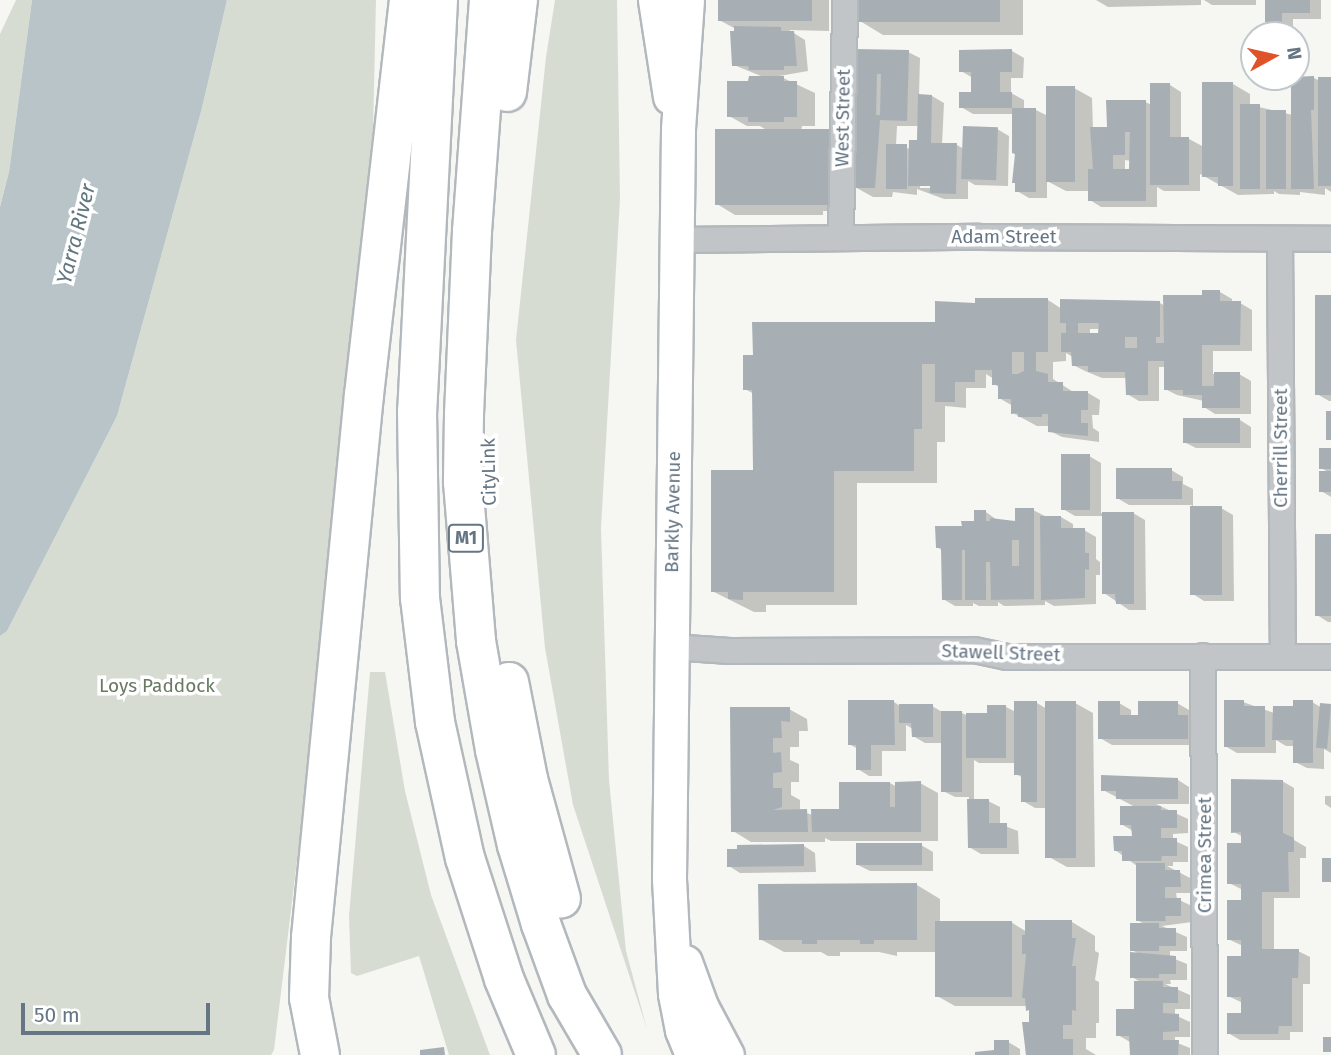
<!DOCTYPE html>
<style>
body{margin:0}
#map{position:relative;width:1331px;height:1055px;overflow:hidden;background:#f6f6f2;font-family:"Fira Sans",sans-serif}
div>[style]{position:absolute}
.green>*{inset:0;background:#d7dcd3}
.water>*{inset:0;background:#b8c4c8}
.shadow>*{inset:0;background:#0003}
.building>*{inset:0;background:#a7afb5;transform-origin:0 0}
.roads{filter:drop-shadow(2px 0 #b3b8bd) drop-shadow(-2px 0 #b3b8bd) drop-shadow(0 2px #b3b8bd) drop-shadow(0 -2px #b3b8bd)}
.street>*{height:24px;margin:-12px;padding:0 12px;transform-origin:12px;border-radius:12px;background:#c1c5c8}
.secondary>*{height:33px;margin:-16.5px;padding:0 16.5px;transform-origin:16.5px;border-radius:16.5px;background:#fff}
.highway>*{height:38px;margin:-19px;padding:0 19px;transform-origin:19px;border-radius:19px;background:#fff}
span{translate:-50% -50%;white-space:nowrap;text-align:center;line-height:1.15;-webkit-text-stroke:7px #fff;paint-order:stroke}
.shield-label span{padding:2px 5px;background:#fff;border:2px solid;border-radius:5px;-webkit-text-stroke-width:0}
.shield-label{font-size:18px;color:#657583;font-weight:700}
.street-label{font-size:19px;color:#657583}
.park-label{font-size:19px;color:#687a64}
.water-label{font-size:21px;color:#61777f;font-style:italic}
.north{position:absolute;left:1240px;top:21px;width:70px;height:70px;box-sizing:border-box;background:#fff;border:2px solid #c1c8cd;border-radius:50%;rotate:82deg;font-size:19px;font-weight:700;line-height:28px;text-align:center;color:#657583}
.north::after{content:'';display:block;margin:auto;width:24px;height:32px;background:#e05328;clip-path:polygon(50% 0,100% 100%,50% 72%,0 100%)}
.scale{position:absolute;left:21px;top:1003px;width:189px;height:32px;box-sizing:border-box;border:4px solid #657583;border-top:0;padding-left:9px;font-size:21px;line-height:24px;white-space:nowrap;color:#657583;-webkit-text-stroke:5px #fff;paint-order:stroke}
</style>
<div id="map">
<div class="green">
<div style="clip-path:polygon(16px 0,32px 0,9px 172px,0 207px,0 34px)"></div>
<div style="clip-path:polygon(227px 0,376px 0,373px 130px,319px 639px,308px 770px,274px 1050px,271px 1055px,0 1055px,0 636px,7px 631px,117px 416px,202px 108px)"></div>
<div style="clip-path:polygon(555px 0,617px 0,620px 199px,601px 528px,609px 780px,626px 951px,647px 1029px,573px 805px,545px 648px,516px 340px,546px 57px)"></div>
<div style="clip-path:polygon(370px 672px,385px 672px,405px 791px,431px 895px,490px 1055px,449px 1055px,419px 956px,357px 976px,351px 973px,349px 916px)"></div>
</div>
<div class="water">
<div style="clip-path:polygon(32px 0,227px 0,202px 108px,117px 416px,7px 631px,0 636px,0 207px,9px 172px)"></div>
</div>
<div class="shadow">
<div style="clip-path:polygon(719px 0,829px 0,829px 31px,789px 30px,805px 40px,808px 71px,779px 76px,815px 93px,815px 126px,802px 126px,801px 131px,830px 131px,842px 138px,841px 211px,823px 211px,823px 215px,735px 215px,717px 204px,768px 131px,760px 126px,747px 126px,729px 116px,750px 83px,766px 78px,734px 65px,736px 29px,719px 20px)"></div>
<div style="clip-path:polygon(860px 0,1023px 0,1023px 35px,883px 35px,860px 21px)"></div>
<div style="clip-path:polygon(1096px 0,1201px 0,1201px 5px,1108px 7px)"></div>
<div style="clip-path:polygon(1204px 0,1256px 0,1256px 5px,1212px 5px)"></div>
<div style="clip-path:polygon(1267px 0,1321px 0,1321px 19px,1293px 19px,1293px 27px,1279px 27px,1267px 21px)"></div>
<div style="clip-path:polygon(evenodd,858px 51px,908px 52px,920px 58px,919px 96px,932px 96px,944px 103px,942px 145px,957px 145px,964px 149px,997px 129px,1009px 136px,1008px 186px,975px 185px,968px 181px,968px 199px,944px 199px,917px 189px,917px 195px,893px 192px,892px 197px,873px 197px,855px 187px,858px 51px,897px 126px,919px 126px,918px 142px,911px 149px,896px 146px,897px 126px,858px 51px,920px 184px,939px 185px,939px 188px,920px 188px,920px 184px)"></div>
<div style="clip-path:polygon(evenodd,1012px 51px,1024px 58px,1023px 78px,1011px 78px,1011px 93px,1024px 100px,1024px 110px,1036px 110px,1048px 116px,1074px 88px,1092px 98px,1093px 129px,1108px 129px,1145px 102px,1152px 105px,1170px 85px,1181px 92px,1181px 139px,1189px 139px,1204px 147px,1233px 84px,1250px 94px,1250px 105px,1293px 115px,1314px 78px,1320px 81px,1331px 79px,1331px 192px,1325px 188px,1325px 195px,1300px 192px,1300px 195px,1279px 194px,1274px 191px,1274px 194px,1238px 195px,1200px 174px,1200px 191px,1164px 191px,1157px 187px,1157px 207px,1101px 207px,1090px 200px,1089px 191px,1066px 191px,1047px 181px,1047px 198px,1029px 198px,1017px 191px,1014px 114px,973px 114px,961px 107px,973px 94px,973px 78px,961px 71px,1012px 51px,1125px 160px,1131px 161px,1131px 171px,1125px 171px,1125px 160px)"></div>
<div style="clip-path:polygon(evenodd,1220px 292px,1232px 299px,1232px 303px,1240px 303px,1252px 310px,1252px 351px,1213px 351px,1213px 374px,1239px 374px,1251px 381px,1251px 414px,1215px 414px,1204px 407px,1204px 401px,1177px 395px,1165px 389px,1165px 367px,1159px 367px,1159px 401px,1139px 401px,1127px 394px,1127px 378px,1102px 378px,1085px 371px,1073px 365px,1073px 357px,1066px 353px,1066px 361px,1053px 362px,1053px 379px,1075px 393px,1088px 393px,1100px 400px,1099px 415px,1092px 415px,1093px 428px,1099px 432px,1099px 442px,1062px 437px,1050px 431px,1050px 426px,1037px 426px,1013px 413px,1013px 406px,999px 398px,999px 387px,994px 384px,994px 379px,986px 374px,986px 388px,966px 388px,966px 408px,945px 406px,945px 442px,937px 442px,937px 483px,857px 483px,857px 605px,766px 605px,766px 612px,754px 612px,712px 591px,755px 472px,754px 394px,745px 389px,934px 324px,974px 304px,1048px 300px,1062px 309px,1160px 303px,1165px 306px,1220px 292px,1090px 329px,1100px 329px,1100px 335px,1090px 335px,1090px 329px)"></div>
<div style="clip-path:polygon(1331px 297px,1331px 401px,1329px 401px,1317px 394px)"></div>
<div style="clip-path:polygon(1240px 420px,1251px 427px,1251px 448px,1196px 448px,1184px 442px)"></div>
<div style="clip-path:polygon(1331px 450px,1331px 497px,1321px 491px,1330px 473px,1321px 468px)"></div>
<div style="clip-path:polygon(1089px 456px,1101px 463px,1101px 513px,1133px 513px,1145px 520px,1146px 610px,1129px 610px,1104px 593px,1104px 516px,1075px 516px,1063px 509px)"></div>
<div style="clip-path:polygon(1171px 470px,1183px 477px,1183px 484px,1193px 489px,1193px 508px,1221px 508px,1233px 515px,1234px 601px,1204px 601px,1193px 594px,1192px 505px,1129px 505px,1117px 498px)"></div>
<div style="clip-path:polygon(1033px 510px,1045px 516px,1061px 517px,1073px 524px,1073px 530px,1084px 530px,1096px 537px,1096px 559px,1100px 562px,1100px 575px,1096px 575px,1096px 604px,1054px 606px,1045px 601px,1045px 605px,1004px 606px,998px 602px,998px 606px,979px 606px,973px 603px,973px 606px,955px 606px,943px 599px,943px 551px,937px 547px,976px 523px,986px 512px,997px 520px,1017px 522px)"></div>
<div style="clip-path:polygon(1331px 536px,1331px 622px,1328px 622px,1317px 615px)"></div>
<div style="clip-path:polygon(1331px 697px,1331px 753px,1324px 749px,1324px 769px,1307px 768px,1295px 762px,1295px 746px,1286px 746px,1276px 740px,1276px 753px,1237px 753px,1225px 746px,1243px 702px,1274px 713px,1312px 702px,1322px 708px,1331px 705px)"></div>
<div style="clip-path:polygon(894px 702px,900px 706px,932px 706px,944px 713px,962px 713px,968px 716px,989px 714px,1006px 707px,1016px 712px,1037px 703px,1047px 709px,1075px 703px,1093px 713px,1095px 867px,1067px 867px,1049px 857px,1049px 808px,1035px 808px,1023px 801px,1023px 778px,1016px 774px,1016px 763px,979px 763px,974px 760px,974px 801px,988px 801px,1000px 807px,1000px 824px,1018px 831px,1019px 854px,981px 854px,969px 847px,969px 797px,955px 797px,943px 791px,943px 743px,925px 743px,913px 736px,913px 729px,906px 725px,906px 751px,882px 751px,882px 776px,869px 776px,858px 769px,858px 749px,849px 744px)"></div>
<div style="clip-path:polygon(1119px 703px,1131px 710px,1131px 717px,1140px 717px,1177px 703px,1189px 710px,1189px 718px,1200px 724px,1200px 745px,1112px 745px,1100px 738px)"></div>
<div style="clip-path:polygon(732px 709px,789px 709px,807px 719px,808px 731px,799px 731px,799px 747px,790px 747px,790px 760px,799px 764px,799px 782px,791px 782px,791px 795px,800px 800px,800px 811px,813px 815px,841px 811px,890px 783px,897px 787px,920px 783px,938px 793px,938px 841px,831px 841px,825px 838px,825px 842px,751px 842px,733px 831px)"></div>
<div style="clip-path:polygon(1178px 780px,1189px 787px,1189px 804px,1156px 804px,1188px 819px,1188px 833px,1173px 834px,1173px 840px,1188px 847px,1188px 862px,1173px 862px,1173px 866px,1167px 866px,1192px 879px,1192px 893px,1176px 893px,1177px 899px,1192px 906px,1192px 922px,1162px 926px,1187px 937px,1187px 951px,1170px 951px,1170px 957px,1187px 964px,1187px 980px,1170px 980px,1171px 984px,1165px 984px,1190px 995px,1190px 1009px,1175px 1009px,1175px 1015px,1190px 1022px,1190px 1037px,1175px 1037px,1175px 1042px,1190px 1048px,1190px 1055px,1131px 1055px,1130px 1042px,1118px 1035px,1136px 1011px,1142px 983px,1132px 977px,1141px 955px,1132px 950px,1146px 925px,1137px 920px,1137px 866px,1115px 850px,1134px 838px,1133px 831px,1121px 824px,1135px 807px,1103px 790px)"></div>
<div style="clip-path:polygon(1282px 781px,1294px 788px,1294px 840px,1306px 847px,1306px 858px,1300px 858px,1300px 898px,1274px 898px,1274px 950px,1298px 951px,1310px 957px,1310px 984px,1303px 984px,1303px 1032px,1290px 1032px,1290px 1040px,1240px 1040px,1228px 1033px,1242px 1014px,1243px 1003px,1228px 996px,1243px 958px,1243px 946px,1228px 939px,1243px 902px,1243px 890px,1229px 883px,1243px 845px,1243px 837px,1232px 831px)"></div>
<div style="clip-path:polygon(1325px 796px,1331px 796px,1331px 808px,1325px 804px)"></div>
<div style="clip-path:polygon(921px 845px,933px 852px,933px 871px,870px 871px,858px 865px)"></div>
<div style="clip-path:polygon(804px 846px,815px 853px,816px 872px,740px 873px,729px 866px)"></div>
<div style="clip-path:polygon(917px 885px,940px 899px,940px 923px,1011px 922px,1027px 932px,1072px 922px,1095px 936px,1095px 951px,1099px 953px,1095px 980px,1099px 982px,1099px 1023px,1096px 1023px,1096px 1038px,1086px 1038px,1086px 1049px,1096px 1055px,1026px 1055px,1024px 1023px,1031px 1023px,1031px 1012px,1027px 1006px,955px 1006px,937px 996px,937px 952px,897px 952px,897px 956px,879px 952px,840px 952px,840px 956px,828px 956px,821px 952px,784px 952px,760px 939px)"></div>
<div style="clip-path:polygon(1008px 1042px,1020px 1049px,1020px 1055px,977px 1055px,996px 1052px)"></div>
</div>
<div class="building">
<div style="left:718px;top:0;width:94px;height:21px"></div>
<div style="left:858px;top:0;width:142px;height:22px"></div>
<div style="clip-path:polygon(1265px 0,1310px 0,1310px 13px,1282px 13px,1282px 22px,1265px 22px)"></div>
<div style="clip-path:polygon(734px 26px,781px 27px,781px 31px,794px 31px,797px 66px,784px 66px,784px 70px,749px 70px,748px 66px,732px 66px,730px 31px,734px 31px)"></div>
<div style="clip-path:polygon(evenodd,856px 49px,909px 50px,907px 121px,880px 120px,875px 188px,854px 188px,856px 49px,877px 74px,881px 74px,880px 115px,876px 115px,877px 74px)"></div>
<div style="clip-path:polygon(1012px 49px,1012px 72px,1000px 72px,1000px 92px,1012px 92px,1012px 108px,959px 108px,959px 92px,971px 92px,971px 72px,959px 72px,959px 50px)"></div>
<div style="clip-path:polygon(749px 76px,784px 76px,784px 81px,797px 81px,797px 117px,784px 117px,784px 122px,748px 122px,748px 117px,727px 117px,727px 81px,748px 81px)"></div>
<div style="clip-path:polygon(1314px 76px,1314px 110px,1311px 110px,1314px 189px,1291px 189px,1291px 77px)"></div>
<div style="left:1318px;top:77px;width:13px;height:109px"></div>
<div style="clip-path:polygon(1202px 82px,1233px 82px,1233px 186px,1218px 186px,1218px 177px,1202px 177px)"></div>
<div style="clip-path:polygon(1150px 83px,1170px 83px,1170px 137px,1189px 137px,1189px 185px,1150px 185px)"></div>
<div style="left:1046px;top:86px;width:29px;height:96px"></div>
<div style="clip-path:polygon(918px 94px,932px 95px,931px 143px,957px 143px,956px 194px,930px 193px,930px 186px,908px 186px,909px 140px,917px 140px)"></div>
<div style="clip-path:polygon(evenodd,1106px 100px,1146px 100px,1146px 201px,1088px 201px,1088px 169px,1093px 169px,1090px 127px,1107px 127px,1106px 100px,1125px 132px,1130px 132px,1129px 169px,1113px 169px,1113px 155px,1125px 155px,1125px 132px)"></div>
<div style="left:1240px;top:104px;width:20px;height:85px"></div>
<div style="clip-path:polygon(1012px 108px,1036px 108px,1036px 192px,1015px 192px,1015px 183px,1012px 183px,1015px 154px,1012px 153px)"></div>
<div style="left:1266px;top:110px;width:20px;height:79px"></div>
<div style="left:963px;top:126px;width:35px;height:53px;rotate:2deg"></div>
<div style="left:715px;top:129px;width:115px;height:76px"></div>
<div style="left:886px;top:144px;width:21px;height:45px"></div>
<div style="clip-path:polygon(evenodd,1202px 290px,1220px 290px,1220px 301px,1241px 301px,1240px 345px,1202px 345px,1202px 386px,1214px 386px,1214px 372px,1240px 372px,1240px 408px,1202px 408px,1202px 395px,1183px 395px,1183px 390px,1164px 390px,1164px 361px,1148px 361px,1148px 395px,1126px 395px,1125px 372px,1088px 372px,1088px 366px,1072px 366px,1071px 352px,1061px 352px,1061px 333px,1066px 333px,1066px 323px,1060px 323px,1060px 299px,1160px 301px,1160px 337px,1156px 337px,1156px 343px,1164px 343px,1163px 295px,1202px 295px,1202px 290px,1078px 323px,1099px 323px,1098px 333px,1078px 333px,1078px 323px,1202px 290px,1125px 337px,1137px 337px,1137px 348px,1125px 348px,1125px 337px)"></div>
<div style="left:1315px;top:295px;width:16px;height:100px"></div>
<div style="clip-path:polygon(evenodd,975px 298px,1048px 298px,1048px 352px,1036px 352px,1036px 371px,1048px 374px,1048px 382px,1063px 382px,1063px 391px,1088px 391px,1088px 410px,1081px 410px,1081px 423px,1088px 423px,1088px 436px,1048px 432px,1048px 414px,1042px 414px,1042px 417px,1018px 417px,1018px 413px,1011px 414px,1011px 399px,998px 399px,998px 385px,992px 385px,992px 370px,975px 370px,975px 382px,955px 382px,955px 402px,935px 402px,935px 364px,922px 364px,922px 429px,914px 429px,914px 471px,834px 471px,834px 592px,743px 592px,743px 600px,728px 599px,728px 592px,711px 592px,711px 470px,753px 470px,752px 390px,743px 390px,743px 355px,753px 355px,752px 322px,935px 322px,935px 301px,975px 303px,975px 298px,1012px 352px,1024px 352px,1024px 371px,1018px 374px,1012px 374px,1012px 352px)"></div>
<div style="left:1326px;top:411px;width:5px;height:29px"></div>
<div style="left:1183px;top:418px;width:57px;height:25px"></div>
<div style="left:1319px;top:448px;width:12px;height:21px"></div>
<div style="left:1061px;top:454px;width:29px;height:56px"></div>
<div style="clip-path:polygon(1116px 468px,1172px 468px,1172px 481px,1182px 481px,1182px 499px,1116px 499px)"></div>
<div style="left:1319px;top:471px;width:12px;height:21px"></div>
<div style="left:1222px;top:506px;width:89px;height:32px;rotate:90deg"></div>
<div style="clip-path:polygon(evenodd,1015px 508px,1034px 508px,1034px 599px,991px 600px,990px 562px,986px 562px,986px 600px,965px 600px,965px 550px,962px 550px,962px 600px,942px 600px,941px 548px,936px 548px,935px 526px,962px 526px,961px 521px,974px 521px,974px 510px,986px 510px,986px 521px,990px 521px,990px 518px,1015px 521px,1015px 508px,1012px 540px,1019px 540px,1019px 566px,1012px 566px,1012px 540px)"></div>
<div style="clip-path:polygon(1102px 512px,1134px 512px,1134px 604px,1116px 604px,1115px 594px,1102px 594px)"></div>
<div style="clip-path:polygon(1040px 516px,1061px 516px,1061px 528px,1085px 528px,1085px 553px,1089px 553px,1089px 570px,1085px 569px,1085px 598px,1041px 600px)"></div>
<div style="left:1315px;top:534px;width:16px;height:82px"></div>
<div style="clip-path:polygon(848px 700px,894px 700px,895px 745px,871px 745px,871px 770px,856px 770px,856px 745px,848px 745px)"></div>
<div style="clip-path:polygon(1224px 700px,1244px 700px,1244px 706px,1265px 706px,1265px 747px,1224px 747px)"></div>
<div style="clip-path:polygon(1293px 700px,1313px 700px,1313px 763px,1293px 763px,1293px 740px,1272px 740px,1273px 706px,1293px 706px)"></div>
<div style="clip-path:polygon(1014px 701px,1037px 701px,1037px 802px,1021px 802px,1021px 775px,1014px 775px)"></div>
<div style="left:1045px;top:701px;width:31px;height:157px"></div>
<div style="clip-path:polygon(1098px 701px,1120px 701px,1120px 715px,1138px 715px,1138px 701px,1178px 701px,1178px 715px,1188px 715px,1188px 739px,1098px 739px)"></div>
<div style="left:1320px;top:703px;width:11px;height:45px;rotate:5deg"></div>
<div style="clip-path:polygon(899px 704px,933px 704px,933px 737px,912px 737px,911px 723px,899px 723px)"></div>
<div style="clip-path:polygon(987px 705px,1006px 705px,1006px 758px,966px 758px,966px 713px,987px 713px)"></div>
<div style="clip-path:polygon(730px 707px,790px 707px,790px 722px,781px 721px,782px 738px,773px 738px,773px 753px,781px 752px,782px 772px,773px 773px,773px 788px,782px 788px,782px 807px,773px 810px,807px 809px,808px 832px,731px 832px)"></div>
<div style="left:941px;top:711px;width:21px;height:81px"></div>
<div style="clip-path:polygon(1101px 775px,1178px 778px,1178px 799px,1116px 799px,1116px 791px,1101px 791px)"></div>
<div style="clip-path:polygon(1231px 779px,1283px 780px,1283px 833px,1294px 838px,1294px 852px,1288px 852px,1289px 892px,1262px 892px,1262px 949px,1299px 949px,1298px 978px,1292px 978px,1292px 1026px,1279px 1026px,1278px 1034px,1227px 1034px,1227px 1013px,1241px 1013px,1241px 997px,1227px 997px,1227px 956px,1241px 956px,1241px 940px,1227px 940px,1227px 900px,1241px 900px,1241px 884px,1227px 884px,1227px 843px,1241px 843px,1241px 832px,1231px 833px)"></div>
<div style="clip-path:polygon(921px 781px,921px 832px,812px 832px,811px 809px,839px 809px,839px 782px,890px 782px,890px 807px,895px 807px,895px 782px)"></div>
<div style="clip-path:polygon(967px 799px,989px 799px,989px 823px,1007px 823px,1007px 848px,968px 848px)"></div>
<div style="clip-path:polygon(1120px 806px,1161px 806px,1161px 810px,1177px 810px,1177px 828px,1161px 828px,1161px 838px,1177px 838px,1177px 856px,1162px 856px,1161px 861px,1122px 861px,1122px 851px,1114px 851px,1113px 836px,1132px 836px,1131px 825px,1120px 825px)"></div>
<div style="left:922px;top:843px;width:22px;height:66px;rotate:90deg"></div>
<div style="clip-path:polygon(804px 844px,804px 866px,727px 867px,727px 849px,737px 849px,737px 845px)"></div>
<div style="left:1322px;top:858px;width:9px;height:24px"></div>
<div style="clip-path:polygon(1136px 863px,1165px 863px,1165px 870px,1180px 870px,1181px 887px,1165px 887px,1165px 898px,1181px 898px,1181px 916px,1165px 916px,1166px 921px,1136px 921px)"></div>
<div style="clip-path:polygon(917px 883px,917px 940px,874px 940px,874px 944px,860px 944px,860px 940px,817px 940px,817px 944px,802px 944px,802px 940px,759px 940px,758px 884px)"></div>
<div style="clip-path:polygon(1025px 920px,1072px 920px,1072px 938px,1076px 938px,1072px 966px,1076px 966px,1076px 1011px,1072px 1010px,1072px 1025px,1063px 1025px,1063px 1039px,1073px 1039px,1073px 1055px,1026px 1055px,1022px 1022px,1029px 1022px,1029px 1010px,1026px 1011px,1025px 998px,1022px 998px,1026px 954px,1022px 954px,1022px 935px,1025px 935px)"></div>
<div style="left:935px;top:921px;width:77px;height:76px"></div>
<div style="clip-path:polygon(1130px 923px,1159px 923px,1159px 928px,1176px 928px,1176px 946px,1159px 946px,1159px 951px,1130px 951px)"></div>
<div style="clip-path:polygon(1130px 952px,1176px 956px,1176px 974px,1159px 974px,1159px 978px,1130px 978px)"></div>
<div style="clip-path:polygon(1134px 981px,1163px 981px,1163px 987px,1178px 987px,1178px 1003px,1163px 1003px,1163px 1013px,1179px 1014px,1179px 1031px,1163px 1032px,1163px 1040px,1179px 1040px,1178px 1055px,1130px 1055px,1129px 1036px,1116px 1036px,1116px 1009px,1134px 1009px)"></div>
<div style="left:1323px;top:1037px;width:8px;height:15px"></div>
<div style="clip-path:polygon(994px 1040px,1009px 1040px,1009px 1055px,975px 1055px,975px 1052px,994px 1050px)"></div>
<div style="clip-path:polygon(444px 1047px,445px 1055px,420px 1055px,420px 1050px)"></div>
</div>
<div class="roads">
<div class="street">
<div style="left:841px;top:237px;width:237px;rotate:-89deg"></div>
<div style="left:1280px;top:239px;width:417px;rotate:89.6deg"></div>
<div style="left:677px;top:240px;width:302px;rotate:-0.6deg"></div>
<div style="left:979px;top:237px;width:352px;rotate:0.3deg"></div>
<div style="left:671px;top:647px;width:59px;rotate:3.9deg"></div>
<div style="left:730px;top:651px;width:244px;rotate:-0.2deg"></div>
<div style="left:974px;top:650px;width:34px;rotate:12deg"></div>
<div style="left:1007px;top:657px;width:324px"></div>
<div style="left:1203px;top:656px;width:399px;rotate:89.7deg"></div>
</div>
<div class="secondary">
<div style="left:655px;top:0;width:98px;rotate:81.2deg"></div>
<div style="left:687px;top:0;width:130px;rotate:94deg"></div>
<div style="left:678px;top:130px;width:749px;rotate:90.69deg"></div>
<div style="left:669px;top:879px;width:115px;rotate:87deg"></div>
<div style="left:675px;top:994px;width:37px;rotate:79deg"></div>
<div style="left:682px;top:1030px;width:27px;rotate:68deg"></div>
<div style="left:685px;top:962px;width:47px;rotate:70deg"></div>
<div style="left:701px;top:1006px;width:55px;rotate:62deg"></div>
</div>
<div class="highway">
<div style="left:438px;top:0;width:412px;rotate:92.9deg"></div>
<div style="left:417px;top:411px;width:187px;rotate:89.1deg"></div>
<div style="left:420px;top:598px;width:125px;rotate:83.1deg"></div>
<div style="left:435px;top:722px;width:139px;rotate:77.6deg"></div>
<div style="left:465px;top:858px;width:127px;rotate:72.1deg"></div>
<div style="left:504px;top:979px;width:82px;rotate:67.2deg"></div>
<div style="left:489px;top:0;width:232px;rotate:94.2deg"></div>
<div style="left:472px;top:231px;width:184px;rotate:92.5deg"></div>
<div style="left:464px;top:415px;width:67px;rotate:90.9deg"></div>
<div style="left:463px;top:482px;width:160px;rotate:85.3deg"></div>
<div style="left:476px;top:641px;width:111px;rotate:80.1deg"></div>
<div style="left:495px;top:750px;width:98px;rotate:77deg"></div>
<div style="left:517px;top:845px;width:83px;rotate:73.1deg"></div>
<div style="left:541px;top:924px;width:76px;rotate:69.9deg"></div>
<div style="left:567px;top:995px;width:69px;rotate:59.7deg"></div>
<div style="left:507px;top:92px;width:93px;rotate:-83.2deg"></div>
<div style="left:509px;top:682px;width:99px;rotate:78.9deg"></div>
<div style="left:528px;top:779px;width:124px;rotate:74.6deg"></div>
<div style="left:320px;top:1055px;width:58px;rotate:-100.9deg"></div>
<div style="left:309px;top:998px;width:61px;rotate:-88.1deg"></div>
<div style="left:311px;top:937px;width:545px;rotate:-84.42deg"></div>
<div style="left:364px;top:395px;width:398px;rotate:-83.5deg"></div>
</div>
</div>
<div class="shield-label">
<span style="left:466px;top:538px">M1</span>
</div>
<div class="street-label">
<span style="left:843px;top:118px;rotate:-89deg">West Street</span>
<span style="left:1004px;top:237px">Adam Street</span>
<span style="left:1281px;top:448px;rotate:-90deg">Cherrill Street</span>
<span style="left:489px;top:472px;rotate:-91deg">CityLink</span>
<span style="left:673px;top:512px;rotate:-89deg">Barkly Avenue</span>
<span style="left:1001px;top:653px;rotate:2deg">Stawell Street</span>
<span style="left:1205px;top:855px;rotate:-90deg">Crimea Street</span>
</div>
<div class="park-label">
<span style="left:157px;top:686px">Loys Paddock</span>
</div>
<div class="water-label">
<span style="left:76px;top:234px;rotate:-76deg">Yarra River</span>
</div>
<div class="north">N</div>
<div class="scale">50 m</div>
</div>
